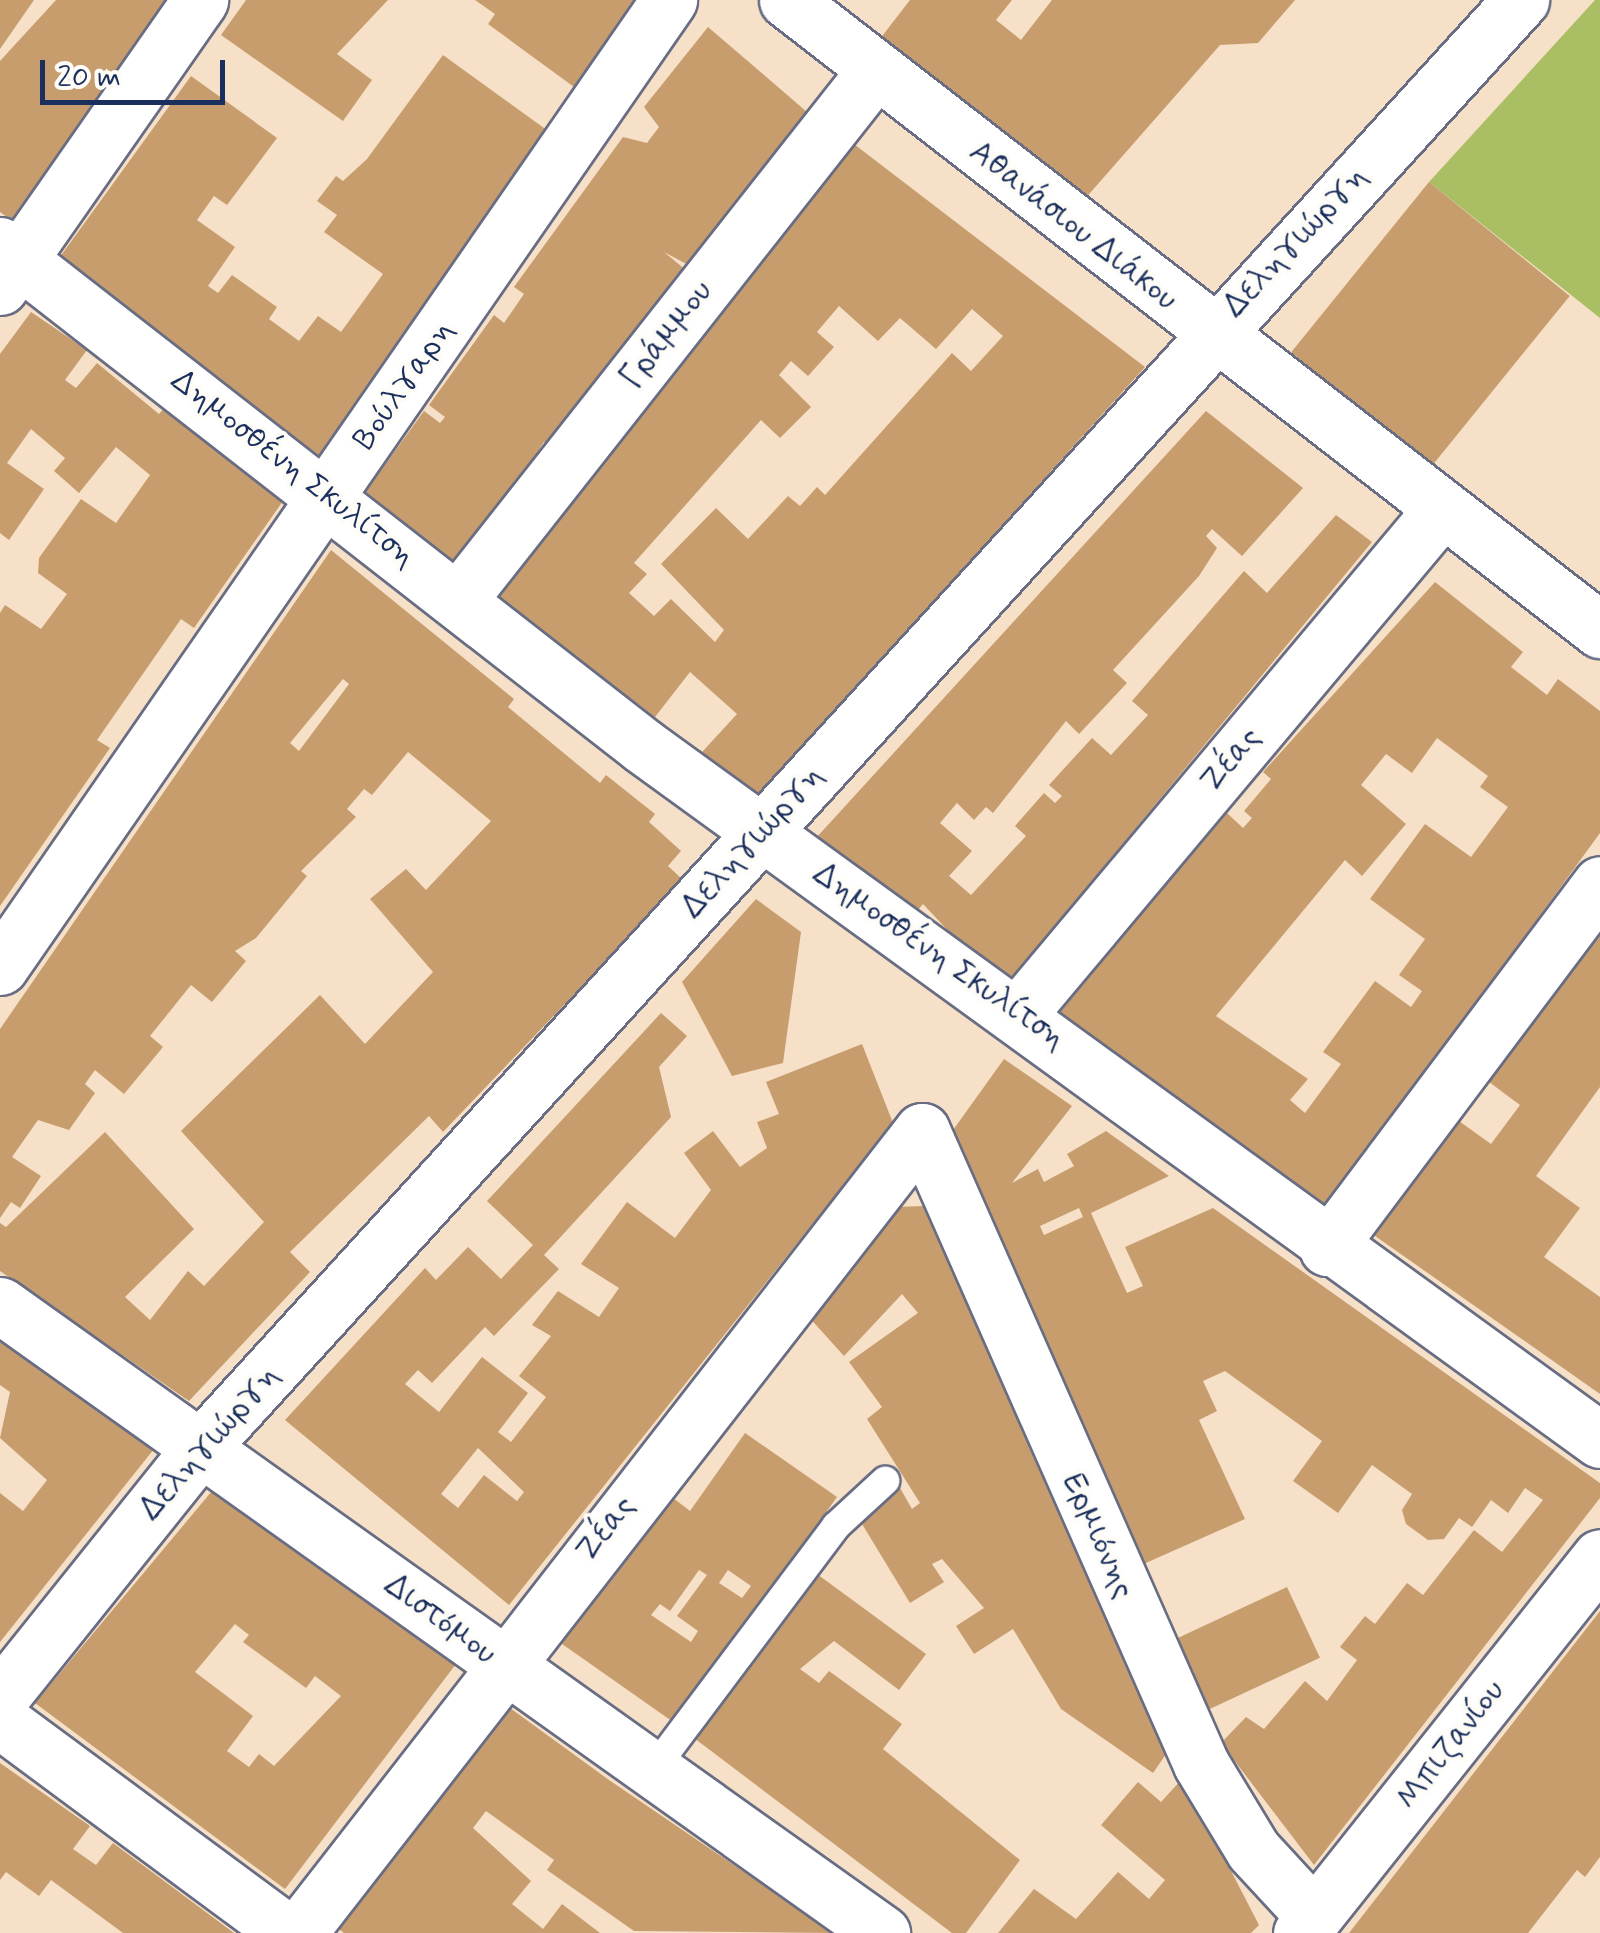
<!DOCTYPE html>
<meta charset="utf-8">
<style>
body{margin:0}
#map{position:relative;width:1600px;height:1933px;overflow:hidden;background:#f6e0c7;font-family:Mynerve,sans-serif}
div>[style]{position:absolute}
.green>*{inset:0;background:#aabf63}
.building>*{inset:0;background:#c79d6e;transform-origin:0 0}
.roads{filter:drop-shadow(2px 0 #686d83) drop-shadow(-2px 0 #686d83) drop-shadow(0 2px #686d83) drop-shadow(0 -2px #686d83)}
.service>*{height:28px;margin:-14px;padding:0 14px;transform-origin:14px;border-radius:14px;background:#fff}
.minor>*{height:55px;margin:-27.5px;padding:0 27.5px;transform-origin:27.5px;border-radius:27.5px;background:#fff}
span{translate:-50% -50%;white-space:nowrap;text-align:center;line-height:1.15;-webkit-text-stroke:8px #fdfcf7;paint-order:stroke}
.street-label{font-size:32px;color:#1b2f5e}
.scale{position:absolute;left:40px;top:60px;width:185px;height:45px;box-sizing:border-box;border:5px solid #1b2f5e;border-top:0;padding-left:12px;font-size:30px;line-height:35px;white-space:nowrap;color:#1b2f5e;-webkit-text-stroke:8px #fdfcf7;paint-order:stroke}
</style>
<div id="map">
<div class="green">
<div style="clip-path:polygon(1595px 0,1600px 0,1600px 318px,1429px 182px)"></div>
</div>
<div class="building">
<div style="clip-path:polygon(0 0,34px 0,0 49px)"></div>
<div style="clip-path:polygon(56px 0,173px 0,17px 224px,0 212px,0 61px)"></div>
<div style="clip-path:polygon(246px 0,388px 0,337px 54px,372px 80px,343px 121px,221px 35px)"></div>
<div style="clip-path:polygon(475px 0,654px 0,585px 95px,488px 24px,495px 14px)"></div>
<div style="clip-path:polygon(910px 0,1012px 0,996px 20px,1021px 40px,1052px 0,1295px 0,1258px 43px,1220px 45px,1083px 201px,876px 44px)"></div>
<div style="clip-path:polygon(708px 27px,807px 112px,690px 266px,664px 252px,687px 271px,551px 448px,544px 442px,455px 574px,360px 499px,424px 411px,440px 423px,445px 417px,429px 405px,494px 315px,504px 323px,524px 294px,514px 287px,623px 137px,647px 143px,659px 127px,644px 107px)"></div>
<div style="clip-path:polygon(443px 55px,555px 136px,315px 466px,174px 355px,179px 348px,57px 261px,191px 76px,277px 138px,227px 205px,214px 196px,197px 220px,235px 247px,208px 286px,218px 293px,232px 275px,277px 307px,269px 319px,299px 341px,318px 316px,341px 332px,383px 274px,324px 232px,337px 215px,317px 201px,336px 176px,343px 181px,367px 159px)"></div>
<div style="clip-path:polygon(evenodd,850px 141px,1145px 367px,748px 807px,692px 763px,737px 714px,690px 672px,648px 726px,485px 598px,850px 141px,839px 306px,878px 341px,900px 318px,936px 349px,972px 309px,1003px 336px,971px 371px,952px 353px,825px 495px,817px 487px,800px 506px,788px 496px,748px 539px,716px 508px,661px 564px,724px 630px,715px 642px,671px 599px,654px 616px,629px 593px,647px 574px,634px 563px,761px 420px,780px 438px,811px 407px,779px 375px,791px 361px,808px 376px,834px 347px,817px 332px,839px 306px)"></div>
<div style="left:1429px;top:182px;width:181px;height:219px;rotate:39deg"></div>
<div style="clip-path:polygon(31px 312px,87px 350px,65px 380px,76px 388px,97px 363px,159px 414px,167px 405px,283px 501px,194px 628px,181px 619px,97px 740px,110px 748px,0 906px,0 613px,5px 605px,41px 629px,67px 594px,38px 573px,39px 558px,81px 499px,116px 523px,150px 475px,116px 447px,79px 493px,54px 471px,65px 458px,31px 429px,7px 463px,44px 489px,9px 540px,0 533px,0 354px)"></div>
<div style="clip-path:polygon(1206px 411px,1303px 488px,1242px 556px,1212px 529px,1206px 536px,1217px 548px,1199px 576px,1113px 670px,1127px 683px,1079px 734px,1066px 721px,993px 813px,986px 807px,974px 820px,957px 803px,940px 823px,972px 851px,949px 876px,971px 895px,1026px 836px,1015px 826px,1044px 793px,1055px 803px,1062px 796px,1049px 785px,1092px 738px,1111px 755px,1148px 715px,1132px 701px,1244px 571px,1267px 593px,1336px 515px,1372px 542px,1003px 989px,923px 904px,908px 922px,816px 838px)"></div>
<div style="clip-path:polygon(evenodd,331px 550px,514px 699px,508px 707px,600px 783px,606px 775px,655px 814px,649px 822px,681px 851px,668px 866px,683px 880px,443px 1132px,429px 1116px,290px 1252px,310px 1272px,189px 1401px,0 1271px,0 1223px,6px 1227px,105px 1132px,194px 1229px,125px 1297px,150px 1320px,188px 1271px,204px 1286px,264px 1222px,181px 1131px,320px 995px,365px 1044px,433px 972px,370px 899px,406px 869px,426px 890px,491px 821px,408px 752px,372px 795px,364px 789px,347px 809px,356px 817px,301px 871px,307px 876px,256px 938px,235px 951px,246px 961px,212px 1002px,191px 985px,150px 1036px,163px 1047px,124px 1094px,95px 1070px,85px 1084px,95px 1093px,69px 1130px,38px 1120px,12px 1157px,41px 1176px,20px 1208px,11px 1202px,0 1218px,0 1029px,331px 550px,343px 679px,349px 684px,299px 751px,290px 743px,343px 679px)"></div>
<div style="clip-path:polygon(evenodd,1435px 582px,1523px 652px,1511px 667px,1547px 695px,1558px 679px,1600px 711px,1600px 833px,1327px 1208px,1049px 1022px,1227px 813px,1243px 828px,1252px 818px,1244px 811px,1271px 779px,1263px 772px,1435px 582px,1437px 738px,1488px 776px,1480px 787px,1508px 807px,1471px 857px,1425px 824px,1370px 899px,1425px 939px,1399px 975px,1422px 991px,1411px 1007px,1375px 981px,1323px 1052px,1341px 1064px,1305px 1113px,1290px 1100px,1308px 1079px,1216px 1016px,1345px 860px,1362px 876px,1406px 824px,1361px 785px,1386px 754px,1412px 773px,1437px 738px)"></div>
<div style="clip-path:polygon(756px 899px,801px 932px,783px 1063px,732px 1076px,682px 982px)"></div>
<div style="clip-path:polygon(1600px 912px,1600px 1087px,1536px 1176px,1580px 1208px,1544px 1257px,1600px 1297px,1600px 1394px,1368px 1231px,1452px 1116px,1491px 1144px,1520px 1105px,1481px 1076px)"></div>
<div style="clip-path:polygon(evenodd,661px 1013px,687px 1036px,659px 1067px,671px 1117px,544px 1255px,559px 1269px,494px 1336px,485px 1327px,432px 1383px,418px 1370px,405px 1384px,439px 1412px,482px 1357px,528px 1393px,498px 1432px,511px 1442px,546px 1397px,519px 1376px,551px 1336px,532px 1325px,558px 1291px,599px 1317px,619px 1288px,581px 1264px,627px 1202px,675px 1238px,711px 1190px,684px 1153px,713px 1131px,740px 1167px,767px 1148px,757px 1122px,779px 1114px,766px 1082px,862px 1044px,893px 1123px,509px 1605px,285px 1420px,425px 1268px,436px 1280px,468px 1247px,501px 1279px,533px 1245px,487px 1201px,661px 1013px,478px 1448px,524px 1492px,517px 1501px,484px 1475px,458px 1508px,441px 1494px,478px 1448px)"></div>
<div style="clip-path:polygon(evenodd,1004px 1059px,1072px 1106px,1012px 1183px,1038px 1169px,1044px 1182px,1074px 1166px,1067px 1154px,1106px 1131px,1169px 1176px,1091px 1213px,1127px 1293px,1143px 1286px,1125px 1247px,1213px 1208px,1600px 1483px,1600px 1498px,1314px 1865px,1221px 1743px,1246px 1717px,1264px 1729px,1305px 1681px,1327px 1701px,1357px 1660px,1340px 1647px,1365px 1616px,1375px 1624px,1407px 1583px,1423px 1595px,1474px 1530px,1502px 1552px,1543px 1500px,1525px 1488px,1508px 1513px,1491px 1500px,1472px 1527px,1459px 1518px,1444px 1539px,1428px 1540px,1406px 1524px,1402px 1510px,1412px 1494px,1372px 1465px,1338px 1513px,1293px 1481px,1322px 1441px,1225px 1371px,1203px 1381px,1217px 1411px,1199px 1420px,1245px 1519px,1139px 1566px,943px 1144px,1004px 1059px,1079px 1208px,1083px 1217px,1044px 1235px,1040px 1226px,1079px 1208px)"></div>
<div style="clip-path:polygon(926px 1206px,1169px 1750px,1153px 1773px,1061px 1709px,1013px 1629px,974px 1654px,956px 1626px,984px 1608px,942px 1559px,932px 1564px,944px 1582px,910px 1603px,859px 1519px,900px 1488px,912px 1509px,920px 1503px,867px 1419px,882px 1407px,849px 1362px,918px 1313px,902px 1294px,844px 1356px,807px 1315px,892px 1207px)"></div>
<div style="clip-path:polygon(0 1338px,154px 1449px,0 1642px,0 1493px,23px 1511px,47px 1480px,0 1438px,10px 1392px,0 1385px)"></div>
<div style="clip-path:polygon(evenodd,745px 1433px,837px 1497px,676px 1724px,555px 1639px,668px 1494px,690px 1511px,745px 1433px,699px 1570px,707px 1575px,677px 1616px,698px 1631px,691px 1642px,651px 1615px,660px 1604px,670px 1611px,699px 1570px,745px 1433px,728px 1570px,751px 1586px,742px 1598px,719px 1583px,728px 1570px)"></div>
<div style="clip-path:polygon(evenodd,212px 1491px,456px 1664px,285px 1889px,35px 1703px,212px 1491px,235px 1624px,249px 1635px,243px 1642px,306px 1688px,315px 1676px,341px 1696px,274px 1766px,259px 1754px,249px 1767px,227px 1751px,253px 1716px,195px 1672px,235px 1624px)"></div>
<div style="clip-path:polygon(817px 1574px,926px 1654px,899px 1690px,834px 1641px,800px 1669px,819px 1683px,829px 1671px,902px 1724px,883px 1749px,1020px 1860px,966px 1933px,952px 1933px,694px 1738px)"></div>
<div style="left:1287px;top:1587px;width:78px;height:124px;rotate:65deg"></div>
<div style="clip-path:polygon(1600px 1611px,1600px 1857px,1585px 1877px,1577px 1870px,1528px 1933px,1349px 1933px)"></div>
<div style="clip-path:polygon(510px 1708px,609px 1780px,834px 1933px,634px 1931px,547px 1870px,554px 1860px,486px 1811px,473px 1828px,531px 1881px,512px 1904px,543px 1929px,562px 1904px,600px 1933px,344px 1933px,335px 1926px)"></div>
<div style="clip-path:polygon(0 1763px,90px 1826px,73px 1849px,96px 1865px,113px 1843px,234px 1933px,123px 1933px,51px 1880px,39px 1896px,6px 1872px,0 1880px)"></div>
<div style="clip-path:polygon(1183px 1778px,1259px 1925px,1251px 1933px,998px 1933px,1034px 1889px,1076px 1919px,1118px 1872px,1149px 1899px,1165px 1880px,1101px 1825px,1138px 1782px,1161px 1802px)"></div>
</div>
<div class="roads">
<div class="service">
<div style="left:653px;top:1770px;width:305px;rotate:-53.1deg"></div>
<div style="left:836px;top:1526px;width:67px;rotate:-42.6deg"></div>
</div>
<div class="minor">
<div style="left:787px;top:0;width:1029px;rotate:37.77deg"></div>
<div style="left:0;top:245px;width:815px;rotate:37.92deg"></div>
<div style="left:643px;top:746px;width:1182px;rotate:35.95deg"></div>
<div style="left:0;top:287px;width:350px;rotate:-55.1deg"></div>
<div style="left:459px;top:599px;width:672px;rotate:-51.77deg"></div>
<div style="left:0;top:967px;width:1176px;rotate:-55.32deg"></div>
<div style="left:1020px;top:1012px;width:657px;rotate:-50deg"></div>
<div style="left:1327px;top:1248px;width:455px;rotate:-53.1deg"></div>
<div style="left:0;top:1305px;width:1083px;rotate:35.45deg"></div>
<div style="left:0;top:1698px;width:322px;rotate:-51.3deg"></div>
<div style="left:201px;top:1447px;width:1959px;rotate:-47.63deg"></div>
<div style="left:0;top:1720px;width:358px;rotate:36.5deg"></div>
<div style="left:298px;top:1933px;width:1016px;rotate:-52.12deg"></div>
<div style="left:922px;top:1131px;width:692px;rotate:66.21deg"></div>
<div style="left:1201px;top:1764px;width:100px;rotate:58.8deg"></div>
<div style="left:1253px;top:1850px;width:90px;rotate:47.3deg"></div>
<div style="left:1301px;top:1933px;width:480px;rotate:-51.5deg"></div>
</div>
</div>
<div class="street-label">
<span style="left:1073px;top:226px;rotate:38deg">Αθανάσιου Διάκου</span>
<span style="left:1296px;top:242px;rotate:-47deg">Δεληγιώργη</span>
<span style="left:667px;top:335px;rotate:-52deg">Γράμμου</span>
<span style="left:404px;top:385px;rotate:-55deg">Βούλγαρη</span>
<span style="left:293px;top:469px;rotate:38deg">Δημοσθένη Σκυλίτση</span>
<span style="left:1231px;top:760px;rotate:-50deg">Ζέας</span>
<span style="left:753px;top:842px;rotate:-48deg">Δεληγιώργη</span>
<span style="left:939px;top:957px;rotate:35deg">Δημοσθένη Σκυλίτση</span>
<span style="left:210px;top:1443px;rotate:-49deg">Δεληγιώργη</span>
<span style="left:606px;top:1529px;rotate:-52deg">Ζέας</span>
<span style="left:1098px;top:1536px;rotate:66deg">Ερμιόνης</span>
<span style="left:440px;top:1620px;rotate:36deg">Διστόμου</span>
<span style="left:1451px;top:1745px;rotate:-52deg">Μπιζανίου</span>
</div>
<div class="scale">20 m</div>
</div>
